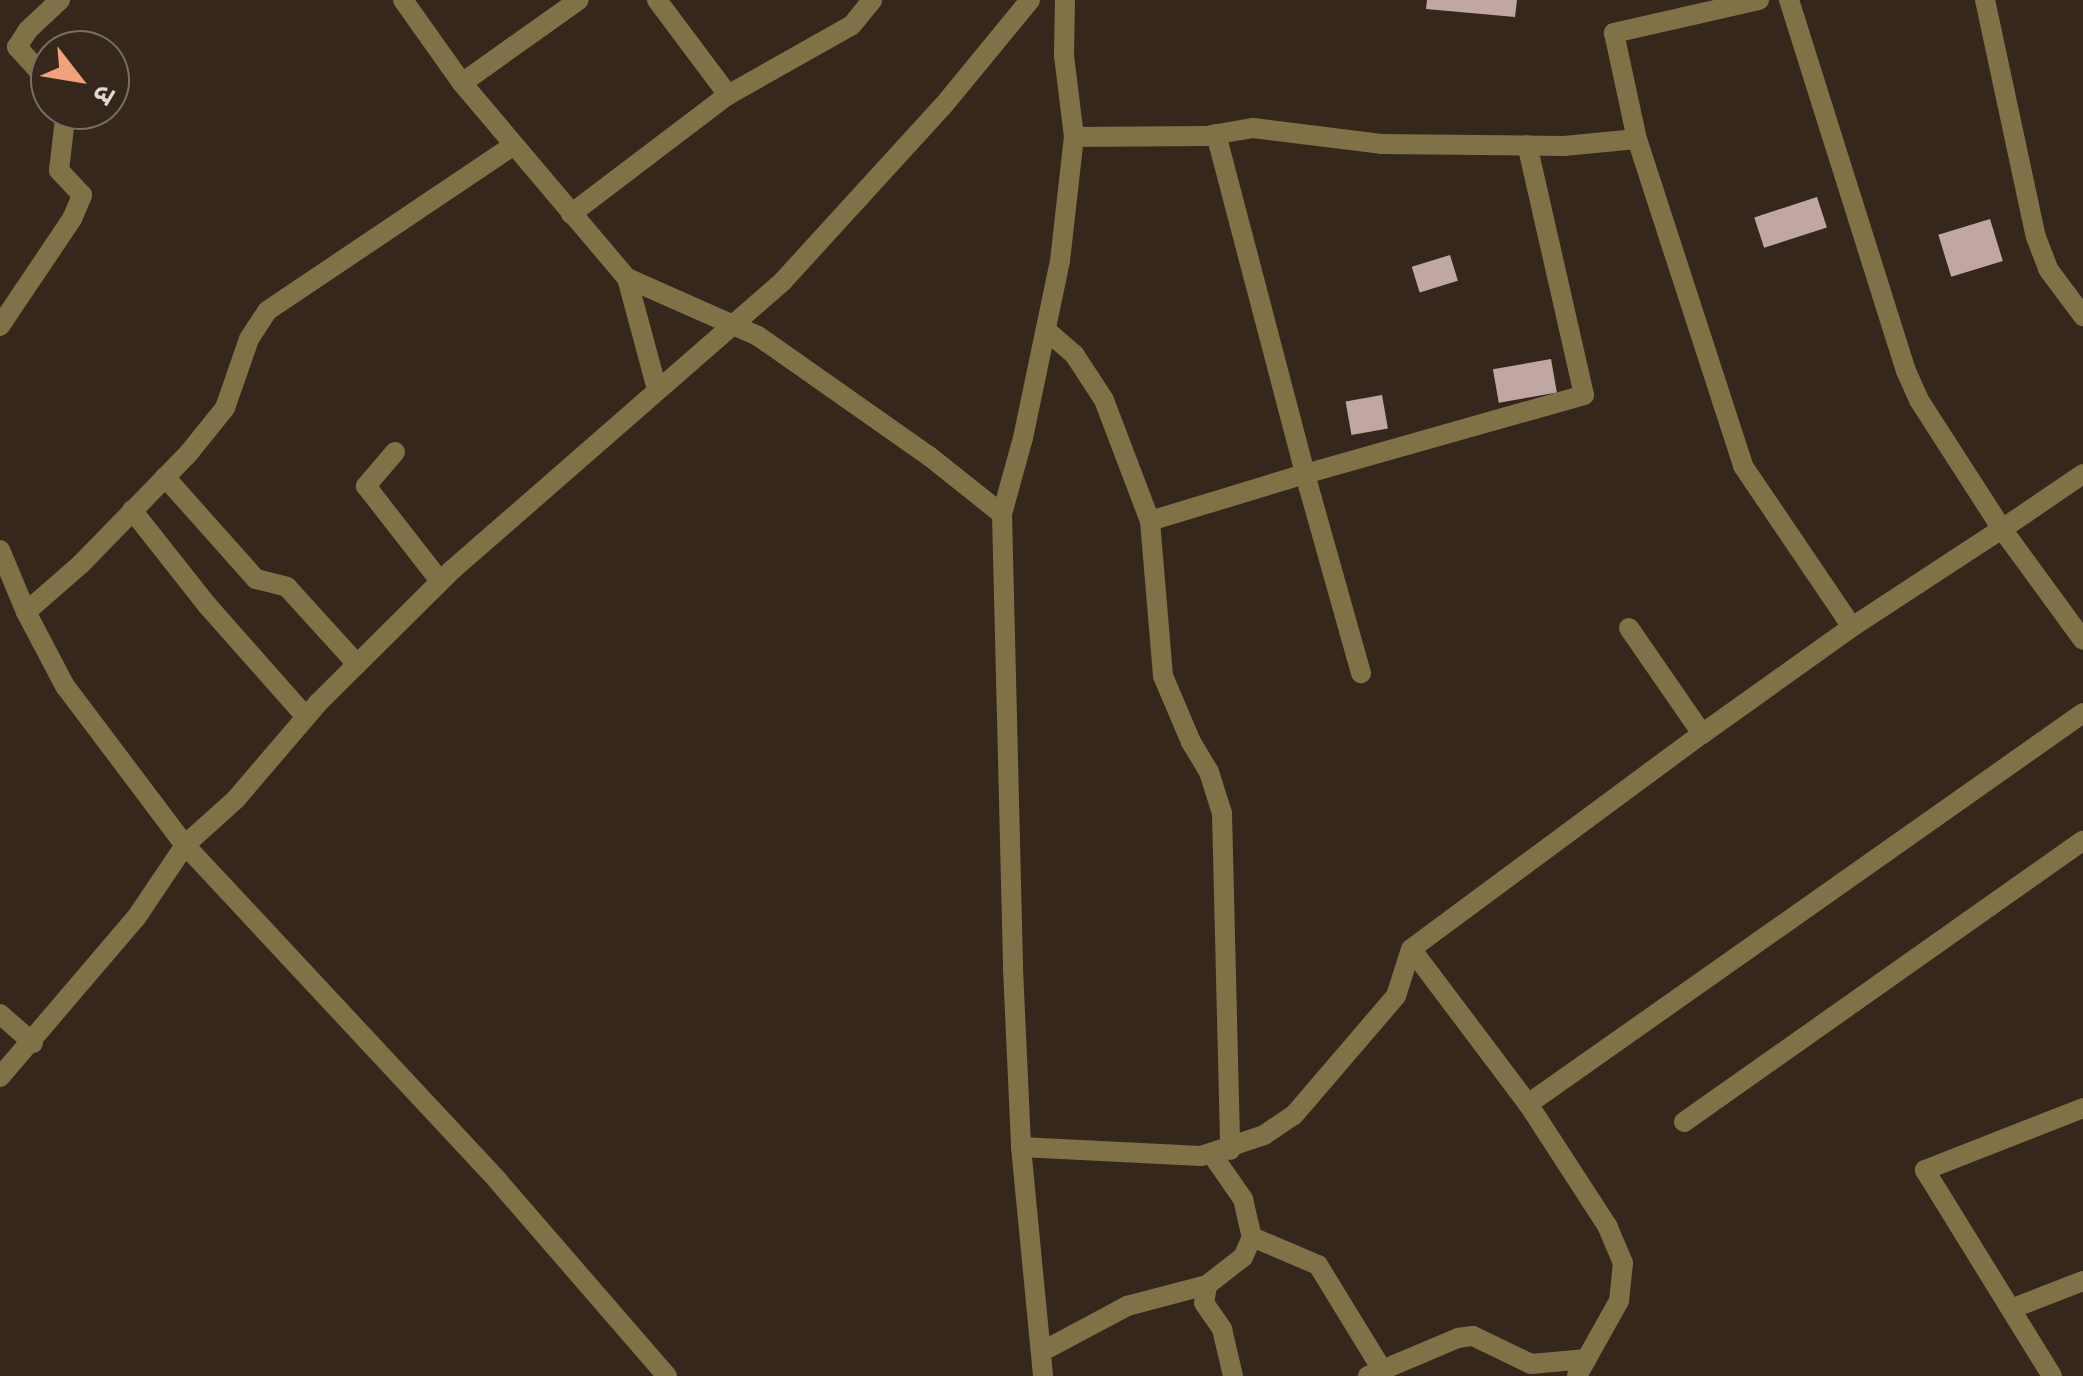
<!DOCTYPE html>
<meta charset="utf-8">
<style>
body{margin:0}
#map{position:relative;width:2083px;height:1376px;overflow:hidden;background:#35271b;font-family:Roboto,"Noto Sans Devanagari",sans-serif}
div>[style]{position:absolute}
.building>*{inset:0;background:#c1a7a4;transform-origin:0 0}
.street>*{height:20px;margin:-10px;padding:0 10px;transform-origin:10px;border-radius:10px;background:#807147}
span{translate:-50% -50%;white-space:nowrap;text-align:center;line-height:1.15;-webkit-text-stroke:10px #35271b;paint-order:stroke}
.north{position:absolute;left:30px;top:30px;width:100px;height:100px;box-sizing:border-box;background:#35271b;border:2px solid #7a6e63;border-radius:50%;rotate:121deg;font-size:28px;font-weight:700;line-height:40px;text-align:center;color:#e1d8d0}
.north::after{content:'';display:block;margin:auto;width:35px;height:45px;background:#f1a27b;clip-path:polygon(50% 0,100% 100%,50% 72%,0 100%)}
</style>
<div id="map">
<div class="building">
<div style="clip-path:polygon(1427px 0,1517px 0,1515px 17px,1426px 9px)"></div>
<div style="left:1817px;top:197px;width:32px;height:66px;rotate:72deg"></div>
<div style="left:1990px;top:219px;width:44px;height:54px;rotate:73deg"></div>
<div style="left:1450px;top:255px;width:27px;height:40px;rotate:73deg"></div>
<div style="left:1551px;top:359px;width:34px;height:59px;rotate:80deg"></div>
<div style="left:1382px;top:395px;width:34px;height:37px;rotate:80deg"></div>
</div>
<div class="street">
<div style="left:403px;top:0;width:102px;rotate:54.6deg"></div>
<div style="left:462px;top:83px;width:255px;rotate:49.8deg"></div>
<div style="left:627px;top:278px;width:143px;rotate:23.9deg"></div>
<div style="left:758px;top:336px;width:209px;rotate:35.1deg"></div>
<div style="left:929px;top:456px;width:93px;rotate:38.5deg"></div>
<div style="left:1002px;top:514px;width:455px;rotate:88.6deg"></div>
<div style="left:1013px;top:969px;width:178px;rotate:87.4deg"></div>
<div style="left:1021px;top:1147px;width:230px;rotate:84.5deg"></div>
<div style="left:657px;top:0;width:119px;rotate:53.2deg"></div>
<div style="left:1759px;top:0;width:149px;rotate:167.2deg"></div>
<div style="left:1614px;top:33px;width:108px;rotate:77.8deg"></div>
<div style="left:1637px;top:139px;width:344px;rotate:72deg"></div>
<div style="left:1743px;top:466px;width:194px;rotate:55.9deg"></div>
<div style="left:1985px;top:0;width:242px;rotate:77.9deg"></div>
<div style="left:2036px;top:237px;width:34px;rotate:69deg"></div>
<div style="left:2048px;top:269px;width:59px;rotate:53.3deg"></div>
<div style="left:50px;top:83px;width:49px;rotate:-132.5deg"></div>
<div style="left:17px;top:47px;width:20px;rotate:-57deg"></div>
<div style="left:28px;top:30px;width:44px;rotate:-43.2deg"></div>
<div style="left:462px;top:83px;width:143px;rotate:-35.4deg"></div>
<div style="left:1216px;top:134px;width:351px;rotate:75.3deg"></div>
<div style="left:1305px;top:474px;width:290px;rotate:-15.8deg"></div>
<div style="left:1584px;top:395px;width:256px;rotate:-102.8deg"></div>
<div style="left:1074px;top:137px;width:132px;rotate:-0.4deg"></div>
<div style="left:1206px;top:136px;width:48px;rotate:-9.7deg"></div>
<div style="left:1253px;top:128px;width:129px;rotate:7.1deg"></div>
<div style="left:1381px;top:144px;width:183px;rotate:0.6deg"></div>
<div style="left:1564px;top:146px;width:73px;rotate:-5.5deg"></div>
<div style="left:571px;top:214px;width:197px;rotate:-37.2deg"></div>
<div style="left:728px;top:95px;width:142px;rotate:-29.4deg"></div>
<div style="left:852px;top:25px;width:32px;rotate:-51deg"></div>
<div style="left:627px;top:278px;width:115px;rotate:74.9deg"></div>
<div style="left:0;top:326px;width:129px;rotate:-56.1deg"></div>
<div style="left:72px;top:219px;width:26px;rotate:-67deg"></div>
<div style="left:82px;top:195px;width:34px;rotate:-133deg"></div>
<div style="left:59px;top:170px;width:60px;rotate:-83.3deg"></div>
<div style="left:1046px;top:330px;width:37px;rotate:41deg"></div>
<div style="left:1074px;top:354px;width:55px;rotate:56.9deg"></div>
<div style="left:1104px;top:400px;width:129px;rotate:69.2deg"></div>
<div style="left:1150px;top:521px;width:156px;rotate:85.2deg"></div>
<div style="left:1163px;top:676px;width:72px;rotate:67deg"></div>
<div style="left:1191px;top:742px;width:35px;rotate:59deg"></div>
<div style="left:1209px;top:772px;width:43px;rotate:72.4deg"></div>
<div style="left:1222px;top:813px;width:337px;rotate:88.6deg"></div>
<div style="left:395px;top:452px;width:45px;rotate:130.5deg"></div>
<div style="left:366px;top:486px;width:120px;rotate:52.1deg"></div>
<div style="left:2083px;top:474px;width:98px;rotate:145.8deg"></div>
<div style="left:2002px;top:529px;width:137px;rotate:53.9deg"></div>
<div style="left:165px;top:477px;width:137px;rotate:48.3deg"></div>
<div style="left:256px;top:579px;width:32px;rotate:14deg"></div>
<div style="left:287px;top:587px;width:104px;rotate:47.7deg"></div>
<div style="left:132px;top:510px;width:121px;rotate:51.7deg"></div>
<div style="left:207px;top:605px;width:149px;rotate:48.5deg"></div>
<div style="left:1002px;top:514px;width:79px;rotate:-74.6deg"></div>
<div style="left:1023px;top:438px;width:181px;rotate:-78.2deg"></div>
<div style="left:1060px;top:261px;width:125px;rotate:-83.6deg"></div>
<div style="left:1074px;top:137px;width:82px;rotate:-97deg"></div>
<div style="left:1064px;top:56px;width:56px;rotate:-89deg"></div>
<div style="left:1150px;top:521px;width:162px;rotate:-16.9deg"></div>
<div style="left:1305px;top:474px;width:207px;rotate:74.3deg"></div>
<div style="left:0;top:550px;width:67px;rotate:67.2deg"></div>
<div style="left:26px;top:612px;width:84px;rotate:62.2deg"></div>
<div style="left:65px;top:686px;width:199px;rotate:53deg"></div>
<div style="left:185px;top:845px;width:459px;rotate:47deg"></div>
<div style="left:498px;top:1181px;width:258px;rotate:49.1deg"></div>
<div style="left:26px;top:612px;width:73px;rotate:-41.1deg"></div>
<div style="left:81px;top:564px;width:153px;rotate:-45.8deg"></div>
<div style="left:188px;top:454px;width:59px;rotate:-51.2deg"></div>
<div style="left:225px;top:408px;width:73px;rotate:-70.8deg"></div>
<div style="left:249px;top:339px;width:33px;rotate:-57deg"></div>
<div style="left:267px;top:311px;width:296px;rotate:-33.9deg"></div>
<div style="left:1629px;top:628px;width:129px;rotate:55.4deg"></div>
<div style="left:0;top:1014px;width:44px;rotate:41.3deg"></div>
<div style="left:0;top:1077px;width:209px;rotate:-49.5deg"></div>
<div style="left:136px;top:918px;width:88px;rotate:-56.1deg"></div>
<div style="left:185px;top:845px;width:69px;rotate:-42deg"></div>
<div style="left:236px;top:799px;width:126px;rotate:-49.5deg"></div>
<div style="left:318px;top:703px;width:189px;rotate:-44.8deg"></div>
<div style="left:452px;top:570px;width:439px;rotate:-41.1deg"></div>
<div style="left:783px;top:281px;width:237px;rotate:-47.6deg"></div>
<div style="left:943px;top:106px;width:137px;rotate:-50.6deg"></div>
<div style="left:1528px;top:1104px;width:194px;rotate:-127deg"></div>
<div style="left:1411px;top:949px;width:362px;rotate:-36.5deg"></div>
<div style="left:1702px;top:734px;width:184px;rotate:-35.5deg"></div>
<div style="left:1852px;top:627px;width:179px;rotate:-33.2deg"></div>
<div style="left:2002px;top:529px;width:153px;rotate:-122.8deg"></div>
<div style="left:1919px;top:400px;width:32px;rotate:-114deg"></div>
<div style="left:1906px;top:371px;width:389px;rotate:-107.5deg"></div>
<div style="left:1684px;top:1122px;width:488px;rotate:-35.2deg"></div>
<div style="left:1021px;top:1147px;width:180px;rotate:2.9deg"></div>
<div style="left:1201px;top:1156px;width:66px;rotate:-18.4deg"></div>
<div style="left:1264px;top:1135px;width:36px;rotate:-34deg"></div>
<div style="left:1294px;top:1115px;width:157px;rotate:-49.4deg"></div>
<div style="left:1396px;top:996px;width:49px;rotate:-72.3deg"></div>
<div style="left:1211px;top:1153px;width:56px;rotate:55.2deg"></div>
<div style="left:1243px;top:1199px;width:39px;rotate:77deg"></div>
<div style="left:1252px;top:1237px;width:22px;rotate:114deg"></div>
<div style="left:1243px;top:1257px;width:46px;rotate:142.1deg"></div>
<div style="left:1207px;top:1285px;width:18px;rotate:99deg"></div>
<div style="left:1204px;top:1303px;width:32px;rotate:55deg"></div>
<div style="left:1222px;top:1329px;width:48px;rotate:76.8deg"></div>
<div style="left:1252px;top:1237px;width:72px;rotate:23deg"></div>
<div style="left:1318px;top:1265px;width:124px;rotate:58.5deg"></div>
<div style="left:2011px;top:1309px;width:77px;rotate:-21.3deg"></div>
<div style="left:1041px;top:1352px;width:98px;rotate:-28.1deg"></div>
<div style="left:1127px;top:1306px;width:83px;rotate:-14.7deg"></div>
<div style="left:1368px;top:1376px;width:98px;rotate:-22.9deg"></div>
<div style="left:1458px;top:1338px;width:15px;rotate:-8deg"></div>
<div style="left:1473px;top:1336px;width:64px;rotate:25.8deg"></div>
<div style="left:1531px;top:1364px;width:56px;rotate:-5.1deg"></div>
<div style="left:1577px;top:1376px;width:86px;rotate:-60.8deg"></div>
<div style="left:1619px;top:1301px;width:38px;rotate:-84deg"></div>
<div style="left:1623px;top:1263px;width:39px;rotate:-113deg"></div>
<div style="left:1608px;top:1227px;width:147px;rotate:-123deg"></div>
<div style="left:1528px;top:1104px;width:679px;rotate:-35.16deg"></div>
<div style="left:2052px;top:1376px;width:242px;rotate:-121.7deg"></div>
<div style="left:1925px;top:1170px;width:170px;rotate:-21.4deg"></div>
</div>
<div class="north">उ</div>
</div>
